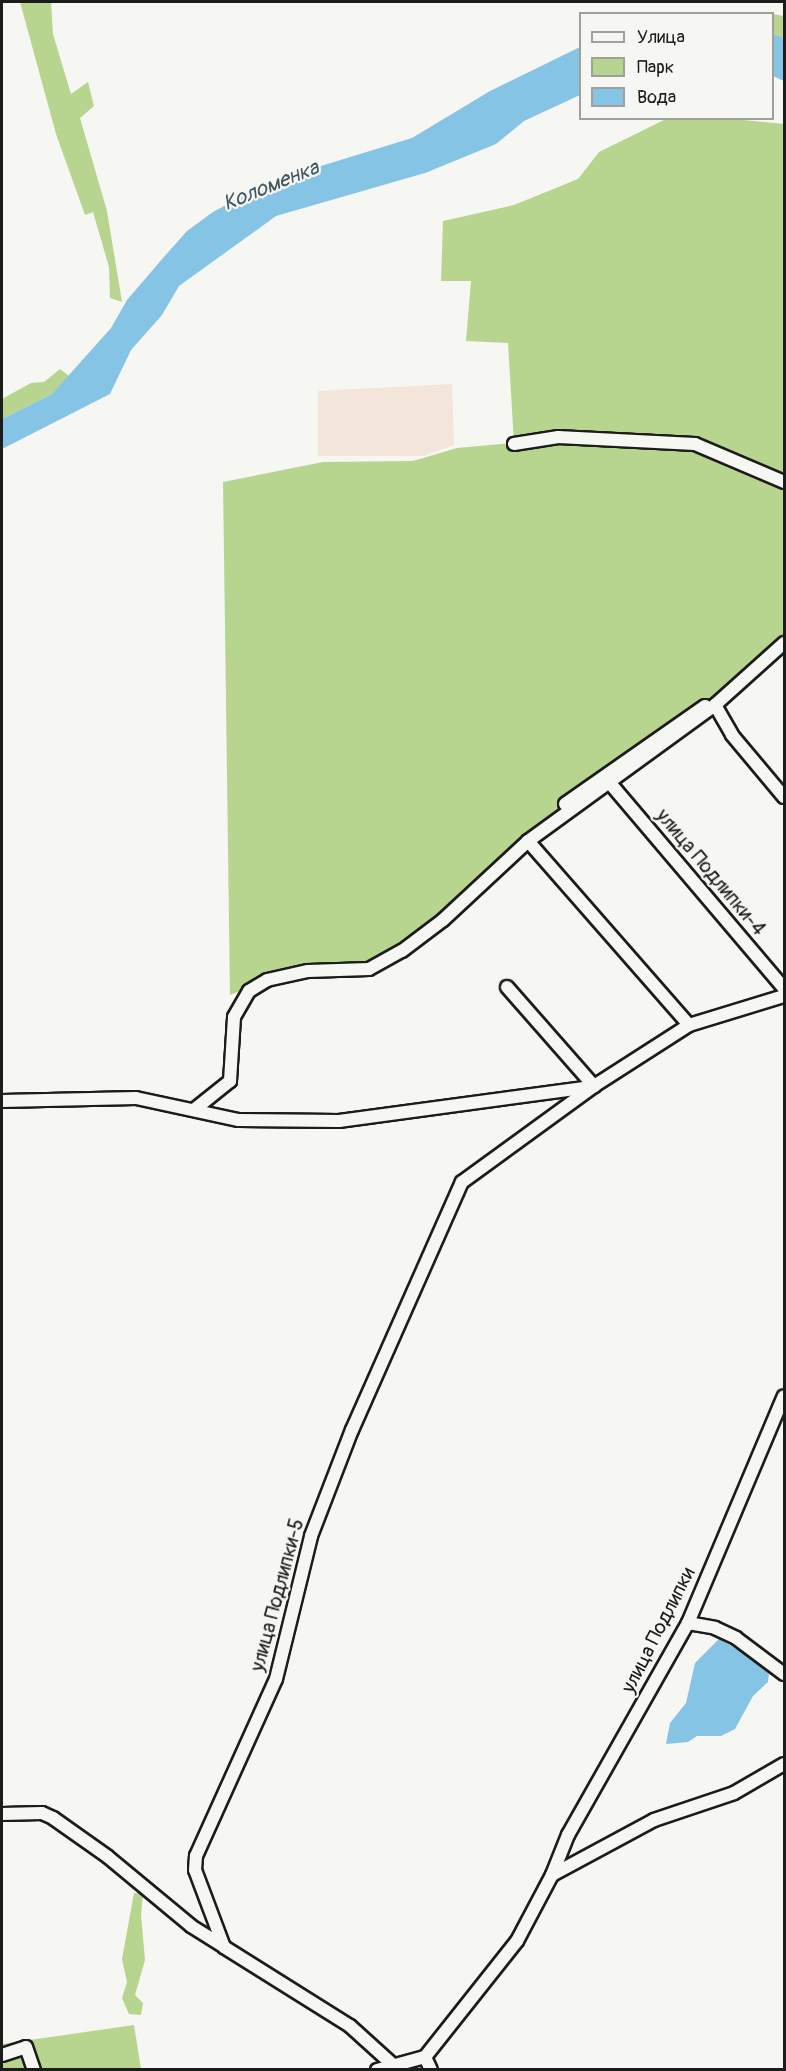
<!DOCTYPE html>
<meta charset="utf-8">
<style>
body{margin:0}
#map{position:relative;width:786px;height:2071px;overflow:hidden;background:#f6f6f2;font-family:Pangolin,sans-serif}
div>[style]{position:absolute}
.built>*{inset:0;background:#f4e5da}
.green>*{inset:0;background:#b7d58e}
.water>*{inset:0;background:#86c4e6}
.roads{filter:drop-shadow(2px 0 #1c1c1c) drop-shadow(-2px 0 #1c1c1c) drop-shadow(0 2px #1c1c1c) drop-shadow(0 -2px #1c1c1c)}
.minor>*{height:12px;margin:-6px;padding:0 6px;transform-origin:6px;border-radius:6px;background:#f6f6f2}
span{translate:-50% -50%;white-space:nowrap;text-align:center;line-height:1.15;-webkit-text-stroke:4.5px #f6f6f2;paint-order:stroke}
.street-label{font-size:20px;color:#1c1c1c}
.water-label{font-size:21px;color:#415763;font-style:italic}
.frame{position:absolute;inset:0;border:3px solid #1c1c1c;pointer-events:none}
.legend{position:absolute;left:579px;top:12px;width:195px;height:108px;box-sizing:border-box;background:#f6f6f2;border:2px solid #9f9f9c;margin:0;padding:8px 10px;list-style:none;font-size:18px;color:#1c1c1c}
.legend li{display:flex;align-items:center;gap:12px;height:30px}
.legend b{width:30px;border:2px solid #9f9f9c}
</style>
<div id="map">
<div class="built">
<div style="clip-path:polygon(452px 384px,454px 445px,423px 456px,318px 456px,318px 391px)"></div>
</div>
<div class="green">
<div style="clip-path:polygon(20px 2px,51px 2px,53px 34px,71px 94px,88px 82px,94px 106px,80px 118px,107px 211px,122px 302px,110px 298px,109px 267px,93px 212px,85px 215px,56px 134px)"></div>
<div style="clip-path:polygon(772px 14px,784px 16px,784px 38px,773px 34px)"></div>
<div style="clip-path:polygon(722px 118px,784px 124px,784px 643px,748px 676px,528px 841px,423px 930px,363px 967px,267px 980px,230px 995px,223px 482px,323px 462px,413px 461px,457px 448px,514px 443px,508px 343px,466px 341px,471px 281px,441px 281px,443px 221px,514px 205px,578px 179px,599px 152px,666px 119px)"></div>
<div style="clip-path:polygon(60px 369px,69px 376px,52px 394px,2px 419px,2px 399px,31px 383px,44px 382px)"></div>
<div style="clip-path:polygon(134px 1893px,143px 1894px,141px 1915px,145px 1960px,135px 1995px,143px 2003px,141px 2015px,129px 2014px,122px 1998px,127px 1982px,122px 1959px)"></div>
<div style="clip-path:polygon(134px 2025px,141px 2069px,2px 2069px,2px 2044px)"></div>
</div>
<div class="water">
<div style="clip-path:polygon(773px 34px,784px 38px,784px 81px,773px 76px)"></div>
<div style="clip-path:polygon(580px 47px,580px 95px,524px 121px,496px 144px,425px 173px,276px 216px,179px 286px,162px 315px,131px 350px,110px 394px,2px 449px,2px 419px,52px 394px,111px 328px,127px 300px,163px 258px,187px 231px,213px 212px,246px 194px,288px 187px,321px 166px,412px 138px,490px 91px)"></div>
<div style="clip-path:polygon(719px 1639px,763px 1664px,769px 1673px,768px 1682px,753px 1696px,735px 1729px,721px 1736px,697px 1736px,688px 1742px,666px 1744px,670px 1723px,686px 1703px,695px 1663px)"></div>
</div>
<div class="roads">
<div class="minor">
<div style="left:514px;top:444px;width:45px;rotate:-9deg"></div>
<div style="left:558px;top:437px;width:137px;rotate:2.9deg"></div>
<div style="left:695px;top:444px;width:97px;rotate:23.1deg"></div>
<div style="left:715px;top:705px;width:34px;rotate:60deg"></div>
<div style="left:732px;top:735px;width:81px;rotate:50deg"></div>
<div style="left:609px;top:782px;width:270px;rotate:49.7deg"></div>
<div style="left:565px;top:804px;width:171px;rotate:-35deg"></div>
<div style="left:528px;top:841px;width:244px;rotate:48.8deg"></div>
<div style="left:507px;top:987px;width:132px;rotate:48.7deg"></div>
<div style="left:2px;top:1101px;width:134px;rotate:-1.3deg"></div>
<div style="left:136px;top:1098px;width:105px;rotate:12.1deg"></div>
<div style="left:239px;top:1120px;width:100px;rotate:0.6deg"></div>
<div style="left:339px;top:1121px;width:253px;rotate:-7.7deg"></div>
<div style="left:195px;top:1109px;width:45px;rotate:-38.7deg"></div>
<div style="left:230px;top:1081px;width:64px;rotate:-86.4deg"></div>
<div style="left:234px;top:1017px;width:30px;rotate:-60deg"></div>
<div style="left:249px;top:991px;width:21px;rotate:-31deg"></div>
<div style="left:267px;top:980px;width:42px;rotate:-12.4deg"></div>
<div style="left:308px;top:971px;width:61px;rotate:-1.9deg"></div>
<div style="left:369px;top:969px;width:38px;rotate:-29deg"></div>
<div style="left:402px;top:951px;width:51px;rotate:-37.1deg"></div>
<div style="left:443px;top:920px;width:116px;rotate:-42.9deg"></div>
<div style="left:528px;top:841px;width:231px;rotate:-36deg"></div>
<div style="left:715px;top:705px;width:93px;rotate:-41.9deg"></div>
<div style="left:688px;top:1623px;width:27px;rotate:10deg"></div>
<div style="left:715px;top:1628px;width:23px;rotate:25deg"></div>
<div style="left:736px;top:1638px;width:60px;rotate:36.9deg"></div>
<div style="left:2px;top:1814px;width:40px;rotate:-1.4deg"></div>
<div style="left:42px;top:1813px;width:12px;rotate:24deg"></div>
<div style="left:53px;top:1818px;width:67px;rotate:35.3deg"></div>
<div style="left:108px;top:1857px;width:108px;rotate:39.7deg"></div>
<div style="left:191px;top:1926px;width:39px;rotate:32deg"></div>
<div style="left:552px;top:1875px;width:43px;rotate:-68.2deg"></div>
<div style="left:568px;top:1835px;width:244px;rotate:-60.5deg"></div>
<div style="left:688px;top:1623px;width:246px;rotate:-67.1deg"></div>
<div style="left:2px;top:2055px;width:25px;rotate:-18deg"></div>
<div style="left:26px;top:2047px;width:24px;rotate:71deg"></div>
<div style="left:392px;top:2064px;width:57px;rotate:-137.9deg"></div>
<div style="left:350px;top:2026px;width:149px;rotate:-147.9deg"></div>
<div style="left:224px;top:1947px;width:82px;rotate:-110.6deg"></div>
<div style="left:195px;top:1870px;width:14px;rotate:-86deg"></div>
<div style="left:196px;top:1856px;width:194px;rotate:-65.7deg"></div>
<div style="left:276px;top:1679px;width:147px;rotate:-76.2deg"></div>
<div style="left:311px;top:1536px;width:114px;rotate:-68.9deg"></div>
<div style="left:352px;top:1430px;width:271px;rotate:-66.1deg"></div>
<div style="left:462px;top:1182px;width:163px;rotate:-36deg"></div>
<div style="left:594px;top:1086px;width:113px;rotate:-32.7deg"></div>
<div style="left:689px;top:1025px;width:99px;rotate:-17deg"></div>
<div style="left:377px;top:2070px;width:50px;rotate:-15.2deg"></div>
<div style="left:431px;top:2070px;width:14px;rotate:-115deg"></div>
<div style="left:425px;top:2057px;width:148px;rotate:-51.6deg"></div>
<div style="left:517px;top:1941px;width:75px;rotate:-62.1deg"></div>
<div style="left:552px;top:1875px;width:116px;rotate:-28.3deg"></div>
<div style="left:654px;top:1820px;width:84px;rotate:-18.6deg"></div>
<div style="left:734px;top:1793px;width:58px;rotate:-30.1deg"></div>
</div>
</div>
<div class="street-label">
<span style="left:711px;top:872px;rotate:50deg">улица Подлипки-4</span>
<span style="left:277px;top:1595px;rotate:-75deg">улица Подлипки-5</span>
<span style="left:658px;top:1630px;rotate:-63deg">улица Подлипки</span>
</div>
<div class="water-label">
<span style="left:271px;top:186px;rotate:-22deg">Коломенка</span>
</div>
<div class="frame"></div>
<ul class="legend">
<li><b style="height:8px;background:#f6f6f2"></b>Улица</li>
<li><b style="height:16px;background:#b7d58e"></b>Парк</li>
<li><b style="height:16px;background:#86c4e6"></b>Вода</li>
</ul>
</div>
